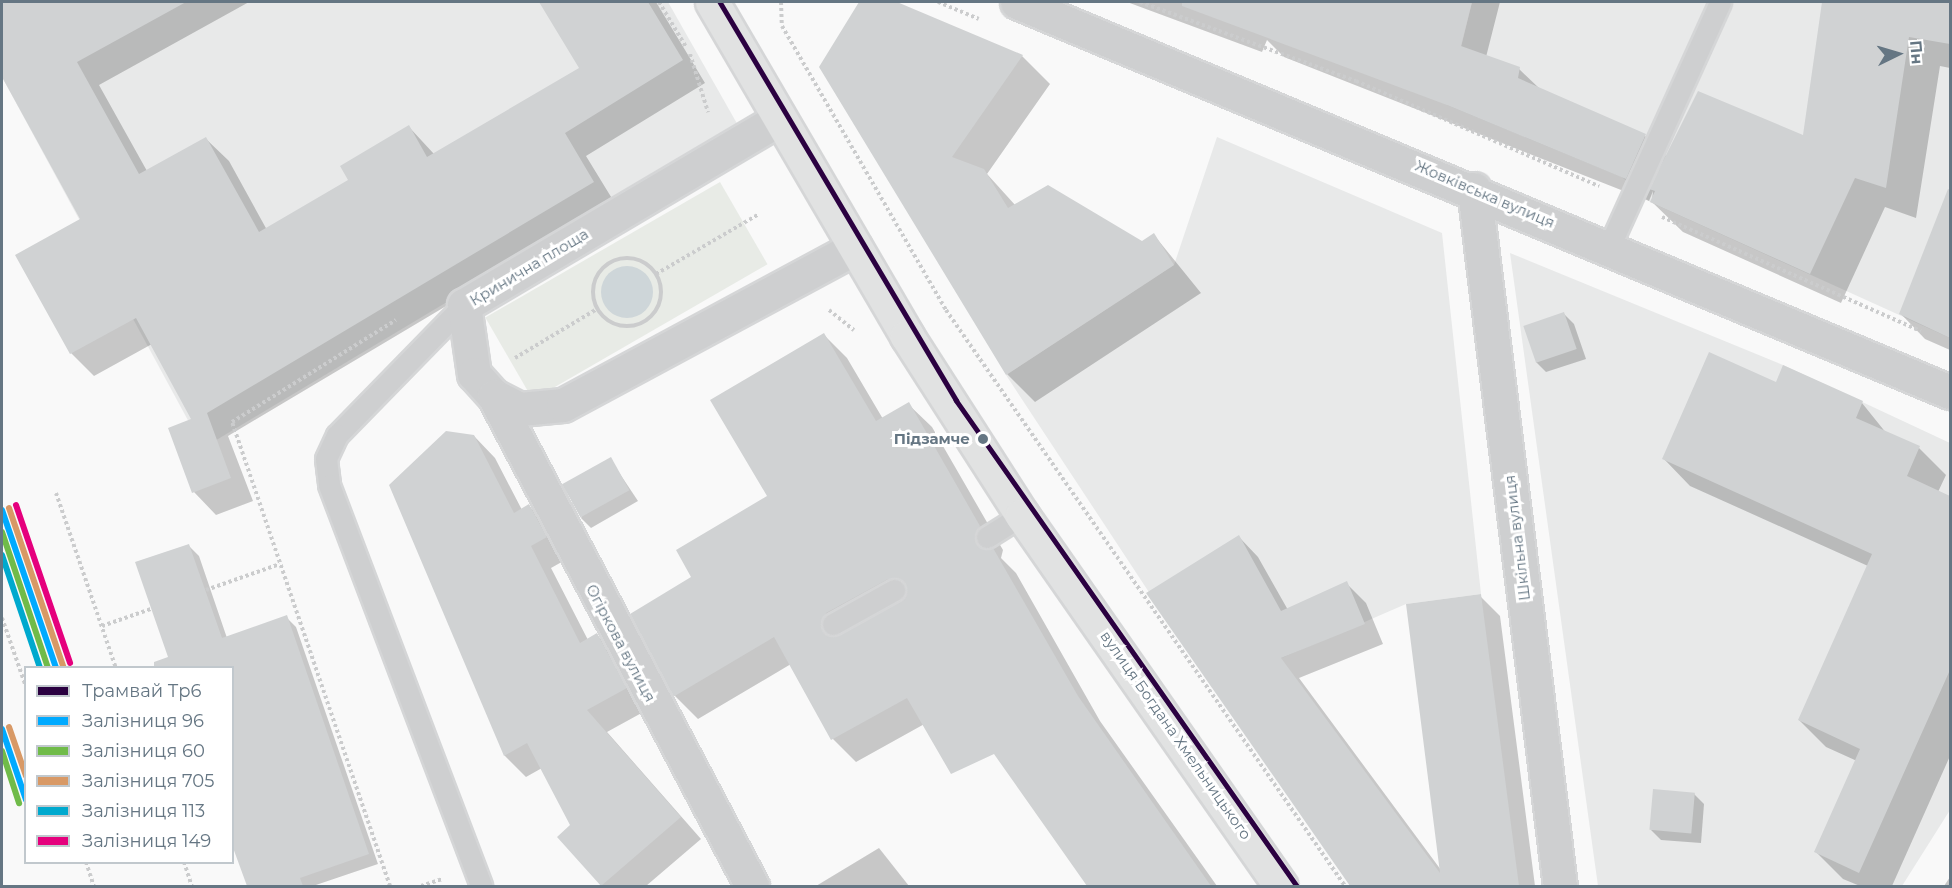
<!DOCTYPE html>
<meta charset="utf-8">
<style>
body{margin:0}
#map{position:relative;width:1952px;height:888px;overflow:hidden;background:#f9f9f9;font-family:Montserrat,sans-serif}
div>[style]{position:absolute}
.built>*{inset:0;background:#e8e9e9}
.green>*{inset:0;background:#e8ebe6;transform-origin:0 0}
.water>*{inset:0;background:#ced6d9}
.round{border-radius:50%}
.shadow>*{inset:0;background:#0003}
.building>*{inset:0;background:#d0d2d3;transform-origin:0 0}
.path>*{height:4px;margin-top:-2px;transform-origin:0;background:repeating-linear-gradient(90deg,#cbcccd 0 3px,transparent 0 6px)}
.path>.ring{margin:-2px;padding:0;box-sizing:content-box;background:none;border:4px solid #cbcccd;border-radius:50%}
.roads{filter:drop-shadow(2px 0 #d5d6d7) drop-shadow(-2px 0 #d5d6d7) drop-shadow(0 2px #d5d6d7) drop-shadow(0 -2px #d5d6d7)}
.service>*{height:21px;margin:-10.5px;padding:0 10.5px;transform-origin:10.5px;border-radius:10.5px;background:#cecfd0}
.minor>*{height:33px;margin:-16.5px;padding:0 16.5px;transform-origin:16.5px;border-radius:16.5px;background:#cecfd0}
.tertiary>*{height:33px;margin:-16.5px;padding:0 16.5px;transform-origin:16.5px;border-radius:16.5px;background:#cecfd0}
.primary>*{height:33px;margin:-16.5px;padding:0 16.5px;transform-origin:16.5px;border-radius:16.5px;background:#e1e2e2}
.rail-1>*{height:6px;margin:-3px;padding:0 3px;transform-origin:3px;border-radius:3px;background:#0af}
.rail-2>*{height:6px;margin:-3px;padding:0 3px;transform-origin:3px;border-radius:3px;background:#70bb49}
.rail-3>*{height:6px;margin:-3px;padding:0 3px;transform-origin:3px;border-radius:3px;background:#d89966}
.rail-4>*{height:6px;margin:-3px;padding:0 3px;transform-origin:3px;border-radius:3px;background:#00a9ce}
.rail-5>*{height:6px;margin:-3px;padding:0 3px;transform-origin:3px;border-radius:3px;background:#e5007d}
.tram-1>*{height:4.5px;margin:-2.25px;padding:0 2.25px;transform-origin:2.25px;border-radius:2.25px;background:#2b0141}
.dots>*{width:16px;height:16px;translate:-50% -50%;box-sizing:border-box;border:3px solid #fff;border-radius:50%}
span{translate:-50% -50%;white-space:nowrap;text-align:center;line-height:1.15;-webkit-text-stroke:6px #fff;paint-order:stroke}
.street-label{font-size:15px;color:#657683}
.stop-label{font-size:15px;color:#657683;font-weight:700}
.right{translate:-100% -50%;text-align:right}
.frame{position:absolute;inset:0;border:3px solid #657683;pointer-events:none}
.legend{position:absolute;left:24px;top:666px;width:210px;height:198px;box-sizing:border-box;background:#fff;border:2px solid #c1c8cd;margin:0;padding:8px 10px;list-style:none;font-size:18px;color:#657683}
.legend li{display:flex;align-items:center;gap:12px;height:30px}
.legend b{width:30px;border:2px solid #c1c8cd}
.north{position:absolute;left:1868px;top:24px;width:60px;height:60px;-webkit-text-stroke:4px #fff;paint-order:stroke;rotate:85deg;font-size:16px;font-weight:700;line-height:24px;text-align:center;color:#657683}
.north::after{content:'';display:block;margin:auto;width:21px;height:27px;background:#657683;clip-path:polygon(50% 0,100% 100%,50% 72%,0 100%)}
</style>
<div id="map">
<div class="built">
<div style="clip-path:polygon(2px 2px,668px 2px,739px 127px,203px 448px,2px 77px)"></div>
<div style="clip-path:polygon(1472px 2px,1950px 2px,1950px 338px,1650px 202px,1622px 177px,1447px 105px)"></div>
<div style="clip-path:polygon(1217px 137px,1442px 233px,1481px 594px,1406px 604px,1212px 688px,1006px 375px,1174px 265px)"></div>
<div style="clip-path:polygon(1510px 253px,1783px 365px,1950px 443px,1950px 810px,1902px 886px,1598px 886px)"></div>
</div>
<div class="green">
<div style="left:720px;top:182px;width:95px;height:271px;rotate:60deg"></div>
</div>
<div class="water">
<div class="round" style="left:601px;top:266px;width:52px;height:52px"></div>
</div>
<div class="shadow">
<div style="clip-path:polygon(7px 2px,249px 2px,99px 85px,147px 171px,206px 139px,229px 161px,267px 230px,350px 181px,409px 127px,434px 154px,581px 68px,546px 10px,559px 2px,656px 2px,705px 83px,586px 156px,616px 205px,228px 436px,253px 501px,216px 515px,194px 492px,170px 429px,193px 420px,152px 344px,94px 376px,71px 353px,17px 256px,83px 219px,2px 73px,2px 5px)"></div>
<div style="clip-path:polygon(861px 2px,893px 2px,1022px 56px,1050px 84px,987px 174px,1016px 206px,1142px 243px,1154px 235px,1201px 293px,1035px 402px,1007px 374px,821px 67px)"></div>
<div style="clip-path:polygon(1127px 2px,1281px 2px,1276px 15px,1287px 2px,1500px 2px,1486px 57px,1519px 69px,1540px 89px,1645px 136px,1667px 157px,1804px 138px,1823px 2px,1950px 2px,1950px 68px,1940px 66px,1916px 218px,1885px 207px,1841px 303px,1683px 232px,1652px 202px,1653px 191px,1649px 201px,1284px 57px,1267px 40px,1262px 52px)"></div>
<div style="clip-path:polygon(1950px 187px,1950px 350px,1925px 339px,1901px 314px)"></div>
<div style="clip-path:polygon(1564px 314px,1574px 324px,1586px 359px,1546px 372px,1536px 362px)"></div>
<div style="clip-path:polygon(824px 335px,847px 358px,883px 419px,908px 404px,932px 427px,1003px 550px,1001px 558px,1016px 573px,1100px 721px,1217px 886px,1090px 886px,951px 690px,955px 707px,856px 762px,833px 739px,791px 664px,698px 719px,675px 696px,694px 577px,769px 497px)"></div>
<div style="clip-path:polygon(1777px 384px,1862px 403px,1887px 434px,1919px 448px,1946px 475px,1938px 492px,1950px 497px,1950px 756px,1892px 886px,1860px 886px,1843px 879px,1816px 852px,1857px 761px,1826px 747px,1799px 720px,1868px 566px,1690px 486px,1664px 459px)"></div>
<div style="clip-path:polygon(474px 436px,495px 458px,522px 510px,529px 506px,550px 527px,567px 559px,551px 568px,588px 640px,597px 635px,618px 656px,647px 710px,607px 732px,701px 839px,646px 886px,603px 886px,559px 837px,572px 825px,542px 768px,526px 777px,505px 756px,391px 485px)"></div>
<div style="clip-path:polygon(610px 459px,638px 501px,591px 528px,581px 518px)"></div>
<div style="clip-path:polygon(1239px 537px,1258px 557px,1288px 610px,1346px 583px,1366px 603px,1383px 644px,1299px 678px,1441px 870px,1480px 596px,1500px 616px,1535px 886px,1352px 886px,1148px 594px)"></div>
<div style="clip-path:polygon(188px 545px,199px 556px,227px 638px,286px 617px,296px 627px,378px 864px,313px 886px,249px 886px,232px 840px,232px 668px)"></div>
<div style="clip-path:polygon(1694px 794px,1704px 804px,1701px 843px,1661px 840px,1651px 830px)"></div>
<div style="clip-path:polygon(879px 848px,909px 886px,816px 886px)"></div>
<div style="clip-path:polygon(1950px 877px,1950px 886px,1944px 886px)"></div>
</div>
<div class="building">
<div style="clip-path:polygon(2px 2px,186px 2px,77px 62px,139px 174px,206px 137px,259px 232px,348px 180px,340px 166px,409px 125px,427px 157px,579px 68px,539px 2px,648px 2px,683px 60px,565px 133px,594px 182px,207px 413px,231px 478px,192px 493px,168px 428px,191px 419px,136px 318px,70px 354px,15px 255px,80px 219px,2px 77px)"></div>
<div style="clip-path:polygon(859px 2px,897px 2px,1023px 55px,952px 157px,984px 169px,1008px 208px,1048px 185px,1142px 241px,1154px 233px,1174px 265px,1006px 375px,819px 67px)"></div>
<div style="clip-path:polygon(1182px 2px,1472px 2px,1461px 46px,1520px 67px,1518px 78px,1646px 134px,1626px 179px,1447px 105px,1182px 6px)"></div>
<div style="clip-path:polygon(1822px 2px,1950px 2px,1950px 44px,1909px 37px,1886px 188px,1855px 178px,1810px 274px,1650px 202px,1655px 191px,1649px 189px,1698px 91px,1803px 135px)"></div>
<div style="clip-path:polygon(1948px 189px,1950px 190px,1950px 338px,1899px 314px)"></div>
<div style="left:1564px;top:312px;width:39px;height:43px;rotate:71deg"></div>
<div style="clip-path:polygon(evenodd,824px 333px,876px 421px,909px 402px,980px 526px,976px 543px,993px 548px,1078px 696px,1211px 886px,1087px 886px,994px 754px,951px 774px,907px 698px,831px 740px,774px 637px,673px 697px,630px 614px,691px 577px,676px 550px,767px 496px,710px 400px,824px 333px,888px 579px,905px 583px,901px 601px,839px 635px,822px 631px,826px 613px,888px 579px)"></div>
<div style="clip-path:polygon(1709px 352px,1776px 382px,1783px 365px,1863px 401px,1856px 418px,1920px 446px,1907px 476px,1950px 496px,1950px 670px,1859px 873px,1814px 852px,1860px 749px,1798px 720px,1872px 554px,1662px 459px)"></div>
<div style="clip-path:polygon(446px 431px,474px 435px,514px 513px,529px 504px,547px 537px,531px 546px,580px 643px,597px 633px,627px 688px,587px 710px,681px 817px,601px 886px,557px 837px,570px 825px,527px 743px,504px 756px,389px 485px)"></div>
<div style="left:611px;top:457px;width:38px;height:56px;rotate:61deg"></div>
<div style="clip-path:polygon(1239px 535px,1281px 611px,1347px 581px,1365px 624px,1281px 658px,1440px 873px,1406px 604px,1481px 594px,1519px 886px,1350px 886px,1146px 593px)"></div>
<div style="clip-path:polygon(189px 544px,222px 638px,287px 615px,369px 854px,300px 878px,303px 886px,247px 886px,232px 845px,232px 668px,154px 668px,154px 662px,168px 657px,135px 562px)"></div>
<div style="left:1653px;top:789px;width:42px;height:41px;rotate:5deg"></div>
</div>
<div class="path">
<div style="left:659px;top:2px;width:52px;rotate:59deg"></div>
<div style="left:781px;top:2px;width:24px;rotate:88deg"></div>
<div style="left:782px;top:26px;width:328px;rotate:60deg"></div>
<div style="left:946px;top:310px;width:701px;rotate:55.29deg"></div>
<div style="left:938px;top:2px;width:44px;rotate:22.5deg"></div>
<div style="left:1140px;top:2px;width:230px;rotate:20.1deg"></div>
<div style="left:1356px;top:81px;width:265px;rotate:23.4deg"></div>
<div style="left:690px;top:54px;width:61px;rotate:72.8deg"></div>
<div style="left:1662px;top:217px;width:283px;rotate:23.8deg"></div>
<div class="ring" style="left:593px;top:258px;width:64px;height:64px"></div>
<div style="left:656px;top:274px;width:119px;rotate:-30.2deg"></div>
<div style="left:829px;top:310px;width:32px;rotate:39deg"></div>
<div style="left:515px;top:358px;width:96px;rotate:-30.9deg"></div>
<div style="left:56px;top:493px;width:185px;rotate:71.1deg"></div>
<div style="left:206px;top:590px;width:78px;rotate:-19.4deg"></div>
<div style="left:2px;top:618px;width:73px;rotate:70.8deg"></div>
<div style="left:102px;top:626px;width:52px;rotate:-19.1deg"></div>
<div style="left:86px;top:862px;width:25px;rotate:72deg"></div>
<div style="left:184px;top:862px;width:25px;rotate:72deg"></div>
<div style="left:390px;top:886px;width:490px;rotate:-108.8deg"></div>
<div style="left:232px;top:422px;width:193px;rotate:-31.9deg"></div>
<div style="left:421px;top:886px;width:22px;rotate:-18deg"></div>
</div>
<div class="roads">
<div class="service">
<div style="left:1609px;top:247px;width:269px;rotate:-65.6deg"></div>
<div style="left:464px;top:305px;width:182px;rotate:134.3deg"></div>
<div style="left:337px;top:435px;width:26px;rotate:115deg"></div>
<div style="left:326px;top:459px;width:26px;rotate:83deg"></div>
<div style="left:329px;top:485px;width:429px;rotate:69.2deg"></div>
<div style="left:987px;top:537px;width:41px;rotate:-32.2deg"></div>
<div style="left:833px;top:624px;width:70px;rotate:-29.1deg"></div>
</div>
<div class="minor">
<div style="left:779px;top:119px;width:366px;rotate:149.4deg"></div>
<div style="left:464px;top:305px;width:70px;rotate:81.8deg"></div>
<div style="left:474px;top:374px;width:30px;rotate:48deg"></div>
<div style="left:494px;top:396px;width:29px;rotate:27deg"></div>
<div style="left:520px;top:409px;width:43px;rotate:-5.3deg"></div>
<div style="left:563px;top:405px;width:332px;rotate:-28.3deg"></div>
<div style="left:1474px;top:189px;width:702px;rotate:82.97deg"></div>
<div style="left:494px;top:396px;width:554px;rotate:62.23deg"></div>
</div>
<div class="tertiary">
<div style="left:1017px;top:2px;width:1011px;rotate:22.69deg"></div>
</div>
<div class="primary">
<div style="left:712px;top:2px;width:387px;rotate:59.7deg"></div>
<div style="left:907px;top:336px;width:213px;rotate:57.3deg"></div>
<div style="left:1022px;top:515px;width:452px;rotate:55.1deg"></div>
</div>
</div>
<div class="rail-1">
<div style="left:2px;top:510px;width:167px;rotate:71.1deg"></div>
<div style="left:2px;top:729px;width:75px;rotate:71.3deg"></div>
</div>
<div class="rail-2">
<div style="left:2px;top:532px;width:144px;rotate:71.3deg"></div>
<div style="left:2px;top:751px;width:55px;rotate:71.9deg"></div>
</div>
<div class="rail-3">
<div style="left:9px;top:508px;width:167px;rotate:71.1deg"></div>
<div style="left:9px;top:727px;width:52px;rotate:70.9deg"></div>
</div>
<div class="rail-4">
<div style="left:2px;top:555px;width:119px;rotate:71.4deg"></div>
</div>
<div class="rail-5">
<div style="left:16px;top:505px;width:167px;rotate:71.1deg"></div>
</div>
<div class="tram-1">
<div style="left:720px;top:2px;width:463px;rotate:59.3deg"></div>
<div style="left:956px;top:400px;width:594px;rotate:54.94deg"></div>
</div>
<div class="dots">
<div style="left:983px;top:439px;background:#657683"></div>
</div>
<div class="street-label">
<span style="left:1485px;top:194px;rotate:23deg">Жовківська вулиця</span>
<span style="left:529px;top:267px;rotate:-31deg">Кринична площа</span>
<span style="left:1517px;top:538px;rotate:-97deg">Шкільна вулиця</span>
<span style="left:621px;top:643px;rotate:62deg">Огіркова вулиця</span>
<span style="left:1176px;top:735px;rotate:55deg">вулиця Богдана Хмельницького</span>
</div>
<div class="stop-label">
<span class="right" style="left:970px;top:439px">Підзамче</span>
</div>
<div class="frame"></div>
<ul class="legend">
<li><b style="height:8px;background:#2b0141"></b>Трамвай Тр6</li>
<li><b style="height:8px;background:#0af"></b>Залізниця 96</li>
<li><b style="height:8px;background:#70bb49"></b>Залізниця 60</li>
<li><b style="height:8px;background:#d89966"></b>Залізниця 705</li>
<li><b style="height:8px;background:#00a9ce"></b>Залізниця 113</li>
<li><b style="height:8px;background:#e5007d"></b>Залізниця 149</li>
</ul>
<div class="north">Пн</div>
</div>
